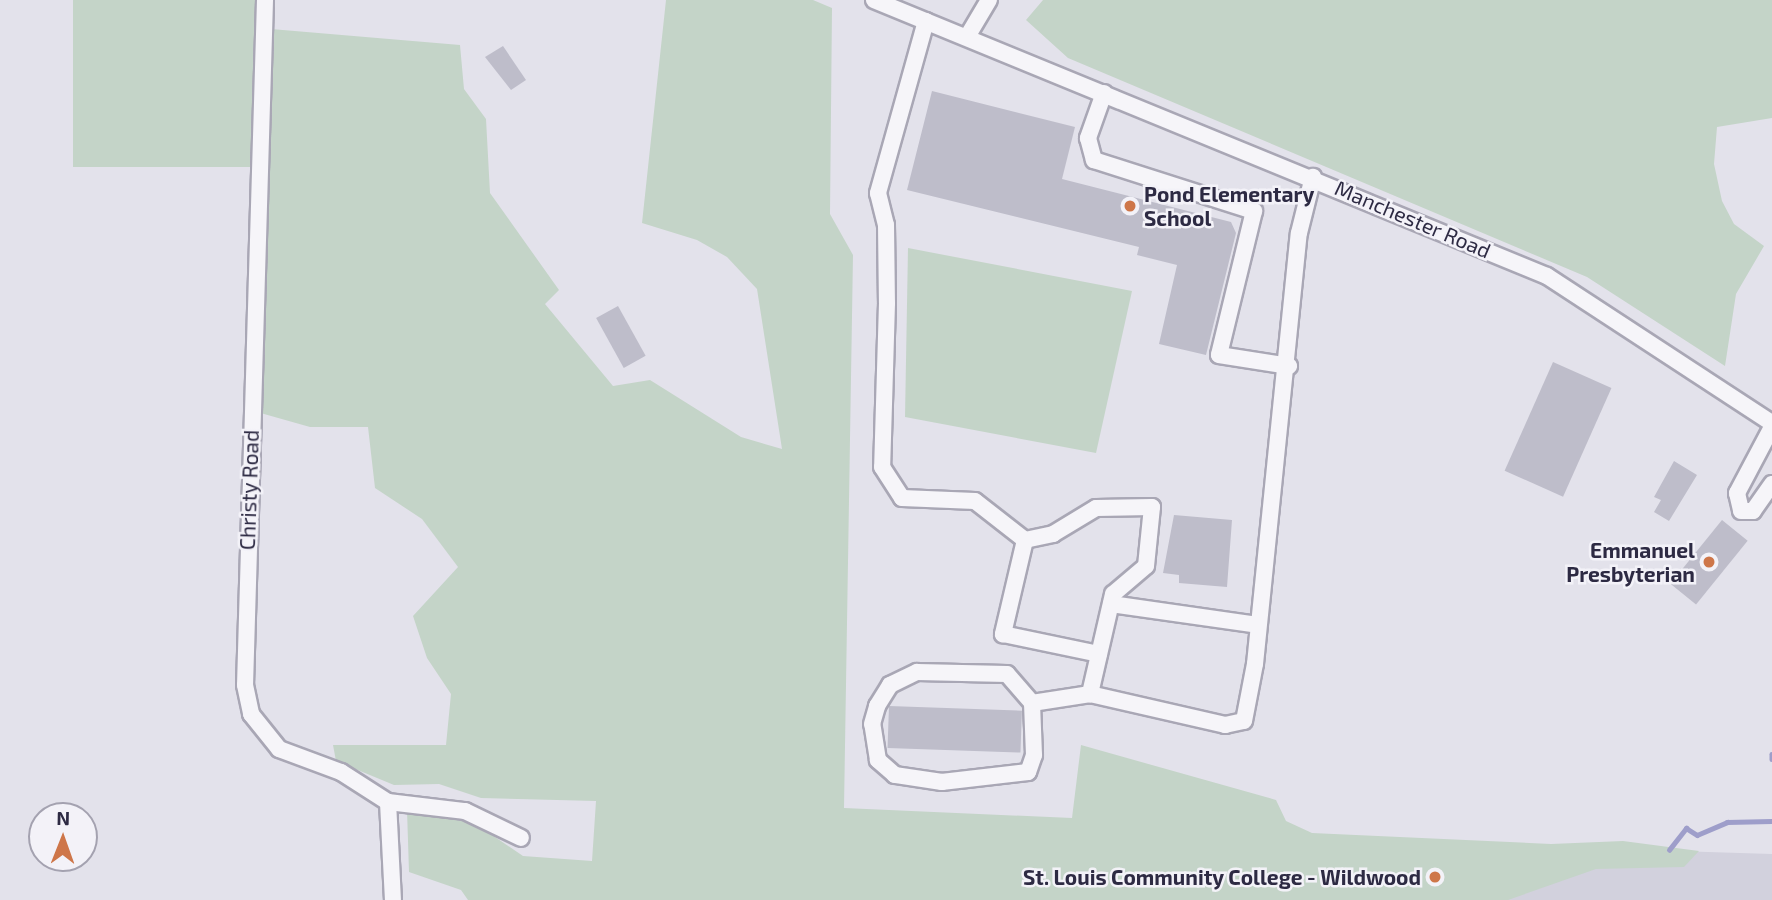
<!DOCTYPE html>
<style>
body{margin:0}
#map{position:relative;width:1772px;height:900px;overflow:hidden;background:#e3e2eb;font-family:"Exo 2",sans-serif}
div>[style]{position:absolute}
.built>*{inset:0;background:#d2d1dd}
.green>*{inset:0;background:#c4d4c8;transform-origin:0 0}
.stream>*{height:4.5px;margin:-2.25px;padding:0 2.25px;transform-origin:2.25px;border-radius:2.25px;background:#9e9eca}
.building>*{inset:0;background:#bebdca;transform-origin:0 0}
.roads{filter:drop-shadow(2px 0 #a9a7b5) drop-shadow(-2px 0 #a9a7b5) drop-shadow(0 2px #a9a7b5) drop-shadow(0 -2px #a9a7b5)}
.minor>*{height:16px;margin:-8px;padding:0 8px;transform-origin:8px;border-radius:8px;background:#f6f5f9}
.dots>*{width:19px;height:19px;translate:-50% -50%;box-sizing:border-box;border:4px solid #f3f2f8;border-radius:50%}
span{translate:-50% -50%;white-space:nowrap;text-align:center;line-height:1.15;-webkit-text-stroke:5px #f3f2f8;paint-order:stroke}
.poi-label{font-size:21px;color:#2d2a43;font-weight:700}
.left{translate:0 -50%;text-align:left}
.right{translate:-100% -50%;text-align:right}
.street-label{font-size:21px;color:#2d2a43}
.north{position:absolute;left:28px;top:802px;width:70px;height:70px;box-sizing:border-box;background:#f3f2f8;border:2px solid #a4a2b0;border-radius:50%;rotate:1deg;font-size:19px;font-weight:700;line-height:28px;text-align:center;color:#2d2a43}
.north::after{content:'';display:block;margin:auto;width:24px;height:32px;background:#ce7649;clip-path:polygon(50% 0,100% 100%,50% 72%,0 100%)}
</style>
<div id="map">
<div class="built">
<div style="clip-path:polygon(1100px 833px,1772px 854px,1772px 900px,1098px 900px)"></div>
</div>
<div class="green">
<div style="left:73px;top:0;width:183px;height:167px"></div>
<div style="clip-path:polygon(666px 0,813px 0,832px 8px,830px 214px,853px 255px,844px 808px,1072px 818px,1081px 745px,1276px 800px,1286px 821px,1312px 833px,1551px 844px,1623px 841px,1699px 851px,1684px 867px,1596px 869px,1508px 900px,468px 900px,461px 890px,409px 872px,407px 810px,440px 811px,473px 822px,523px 856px,592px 861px,596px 801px,481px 798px,439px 784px,394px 785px,336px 761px,333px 745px,446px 745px,451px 694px,427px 658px,413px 616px,458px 567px,422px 519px,375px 488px,368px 427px,310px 427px,257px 412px,271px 29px,460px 45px,464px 89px,486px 119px,490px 193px,559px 290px,545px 304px,613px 386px,650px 380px,741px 437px,782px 449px,757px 289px,727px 257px,697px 240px,642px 223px)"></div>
<div style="clip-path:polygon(1043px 0,1772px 0,1772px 118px,1717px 127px,1714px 164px,1722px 201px,1734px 224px,1764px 246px,1736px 294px,1725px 366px,1587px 277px,1068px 58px,1026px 20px)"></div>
<div style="clip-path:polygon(908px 248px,1132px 291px,1096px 453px,905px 417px)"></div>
</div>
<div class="stream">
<div style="left:1772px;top:754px;width:5px;rotate:90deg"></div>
<div style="left:1669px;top:850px;width:28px;rotate:-52deg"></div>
<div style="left:1686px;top:828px;width:13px;rotate:32deg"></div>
<div style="left:1697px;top:835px;width:33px;rotate:-23deg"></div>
<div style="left:1727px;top:822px;width:45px;rotate:-1.3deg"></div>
</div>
<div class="building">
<div style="clip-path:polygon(503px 46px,526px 80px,511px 90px,485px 57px)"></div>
<div style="clip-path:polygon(932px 91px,1075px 127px,1062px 179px,1231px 222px,1236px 233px,1206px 355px,1159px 344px,1177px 265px,1137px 255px,1139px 247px,907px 190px)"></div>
<div style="left:618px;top:306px;width:57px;height:25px;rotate:61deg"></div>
<div style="left:1553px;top:362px;width:64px;height:119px;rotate:24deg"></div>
<div style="clip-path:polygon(1674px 461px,1697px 475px,1669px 521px,1654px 512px,1661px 500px,1654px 497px)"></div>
<div style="clip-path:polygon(1174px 515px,1232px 520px,1227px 587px,1179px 583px,1179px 575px,1163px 573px)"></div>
<div style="left:1722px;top:520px;width:33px;height:82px;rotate:39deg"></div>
<div style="left:889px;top:706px;width:133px;height:42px;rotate:2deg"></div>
</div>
<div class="roads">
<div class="minor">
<div style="left:265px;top:0;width:685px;rotate:91.67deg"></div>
<div style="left:245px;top:685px;width:30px;rotate:78deg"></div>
<div style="left:251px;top:714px;width:45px;rotate:51.3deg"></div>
<div style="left:279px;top:749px;width:66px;rotate:20.4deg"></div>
<div style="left:341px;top:772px;width:56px;rotate:32.6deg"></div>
<div style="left:388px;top:802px;width:98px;rotate:87.1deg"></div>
<div style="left:874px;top:0;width:727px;rotate:22.3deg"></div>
<div style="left:1547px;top:276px;width:269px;rotate:33.2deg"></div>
<div style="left:926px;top:21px;width:179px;rotate:105.6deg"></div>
<div style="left:878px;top:193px;width:33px;rotate:76deg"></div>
<div style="left:886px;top:225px;width:78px;rotate:89.3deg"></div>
<div style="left:887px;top:303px;width:164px;rotate:91.7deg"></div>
<div style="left:882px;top:467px;width:37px;rotate:57deg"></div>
<div style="left:902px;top:498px;width:73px;rotate:2.4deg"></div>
<div style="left:975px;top:501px;width:63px;rotate:38deg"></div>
<div style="left:1025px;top:540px;width:29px;rotate:-12deg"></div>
<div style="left:1053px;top:534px;width:50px;rotate:-31.2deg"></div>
<div style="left:1096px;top:508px;width:56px;rotate:-1deg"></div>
<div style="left:1152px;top:507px;width:59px;rotate:95.8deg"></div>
<div style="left:1146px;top:566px;width:43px;rotate:139.7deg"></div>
<div style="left:1113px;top:594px;width:103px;rotate:103deg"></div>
<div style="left:1090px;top:694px;width:139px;rotate:12.9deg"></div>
<div style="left:1225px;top:725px;width:19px;rotate:-12deg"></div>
<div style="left:1244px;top:721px;width:58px;rotate:-79.1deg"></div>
<div style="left:1255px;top:664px;width:433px;rotate:-84.2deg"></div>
<div style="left:1299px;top:233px;width:58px;rotate:-76deg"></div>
<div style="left:967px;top:37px;width:43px;rotate:-59.3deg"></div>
<div style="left:1104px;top:93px;width:48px;rotate:109.6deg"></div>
<div style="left:1088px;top:138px;width:23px;rotate:75deg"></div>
<div style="left:1094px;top:160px;width:168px;rotate:17.7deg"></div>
<div style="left:1254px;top:211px;width:148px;rotate:103.7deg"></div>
<div style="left:1219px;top:355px;width:71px;rotate:8.9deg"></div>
<div style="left:1772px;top:427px;width:75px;rotate:117.9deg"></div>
<div style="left:1737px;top:493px;width:18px;rotate:77deg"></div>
<div style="left:1741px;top:511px;width:12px"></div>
<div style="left:1753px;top:511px;width:33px;rotate:-55deg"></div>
<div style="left:1025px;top:540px;width:97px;rotate:103.2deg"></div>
<div style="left:1003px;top:634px;width:98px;rotate:11.8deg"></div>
<div style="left:1111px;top:604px;width:148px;rotate:8.1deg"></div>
<div style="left:1032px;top:703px;width:52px;rotate:87.8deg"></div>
<div style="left:1034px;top:755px;width:18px;rotate:109deg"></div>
<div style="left:1028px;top:772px;width:87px;rotate:173.4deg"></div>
<div style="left:942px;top:782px;width:48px;rotate:-171.5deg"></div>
<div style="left:895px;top:775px;width:23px;rotate:-139deg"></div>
<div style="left:878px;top:760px;width:36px;rotate:-99deg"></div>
<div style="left:872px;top:724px;width:19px;rotate:-74deg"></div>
<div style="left:877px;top:706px;width:25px;rotate:-58deg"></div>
<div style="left:890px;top:685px;width:30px;rotate:-26deg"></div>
<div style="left:917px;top:672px;width:90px;rotate:1.3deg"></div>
<div style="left:1007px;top:674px;width:38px;rotate:49deg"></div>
<div style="left:1032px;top:703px;width:59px;rotate:-8.8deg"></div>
<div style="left:388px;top:802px;width:78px;rotate:6.7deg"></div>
<div style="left:465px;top:811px;width:62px;rotate:25.7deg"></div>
</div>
</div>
<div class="dots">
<div style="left:1130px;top:206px;background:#ce7649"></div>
<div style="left:1709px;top:562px;background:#ce7649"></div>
<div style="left:1435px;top:877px;background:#ce7649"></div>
</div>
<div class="poi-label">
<span class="left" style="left:1144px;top:206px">Pond Elementary<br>School</span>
<span class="right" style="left:1695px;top:562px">Emmanuel<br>Presbyterian</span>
<span class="right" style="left:1421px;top:877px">St. Louis Community College - Wildwood</span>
</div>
<div class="street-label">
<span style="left:1413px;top:219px;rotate:23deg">Manchester Road</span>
<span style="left:249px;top:490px;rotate:-88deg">Christy Road</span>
</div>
<div class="north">N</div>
</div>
